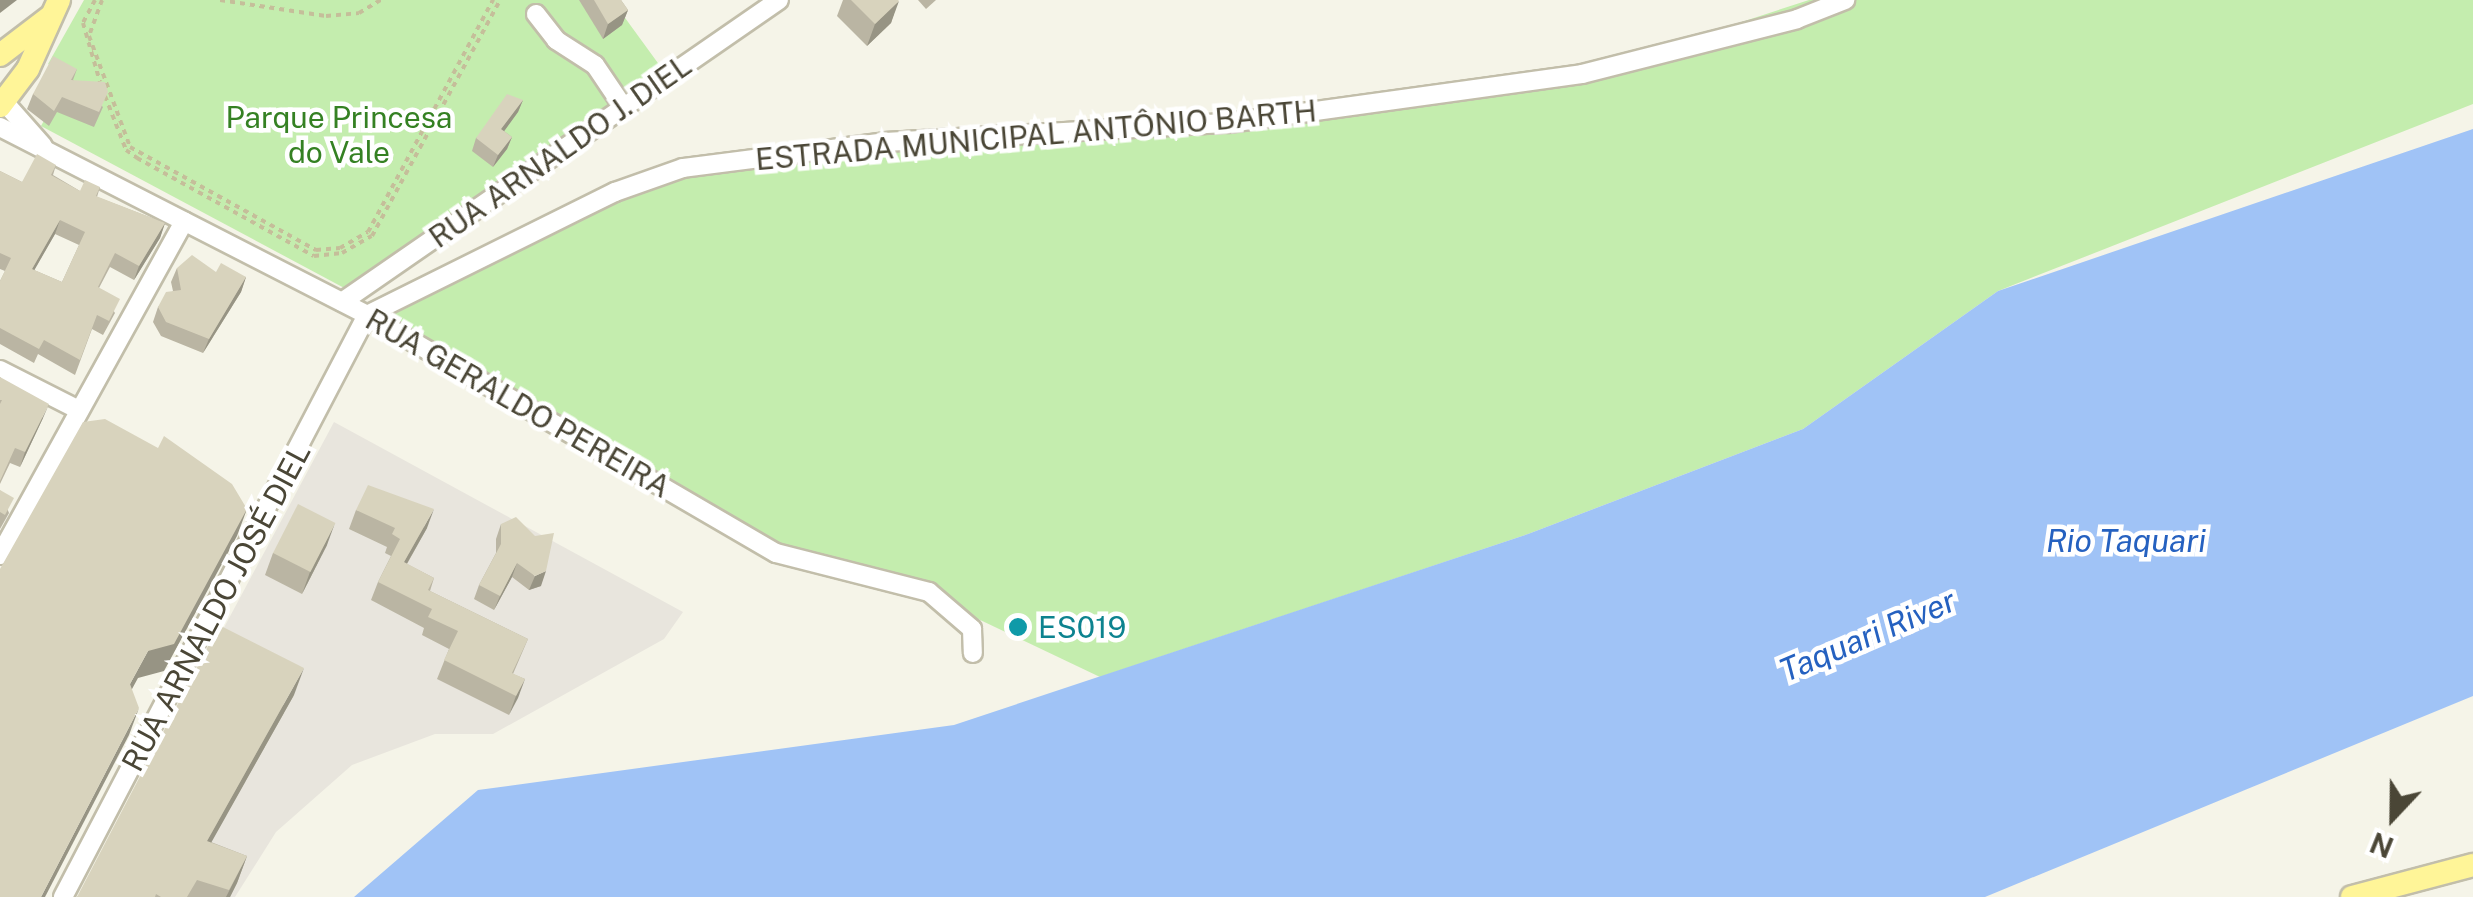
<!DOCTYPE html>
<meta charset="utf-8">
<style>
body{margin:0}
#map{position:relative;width:2473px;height:897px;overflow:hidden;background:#f5f4e8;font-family:"Public Sans",sans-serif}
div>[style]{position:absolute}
.industrial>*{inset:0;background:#e8e5dd}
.green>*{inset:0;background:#c4edae}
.water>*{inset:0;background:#a0c3f6}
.path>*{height:4px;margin-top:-2px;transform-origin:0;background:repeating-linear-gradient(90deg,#c5be9a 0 5px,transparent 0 10px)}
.roads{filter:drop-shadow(2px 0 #c2beaa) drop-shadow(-2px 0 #c2beaa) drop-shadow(0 2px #c2beaa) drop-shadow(0 -2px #c2beaa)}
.minor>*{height:18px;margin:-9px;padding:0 9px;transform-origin:9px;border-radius:9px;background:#fff}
.major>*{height:22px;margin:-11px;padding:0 11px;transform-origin:11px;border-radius:11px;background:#fff598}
.wall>*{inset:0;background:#bab5a3}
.shaded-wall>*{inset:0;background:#979484}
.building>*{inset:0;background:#d8d3bd;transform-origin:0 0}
.dots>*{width:28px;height:28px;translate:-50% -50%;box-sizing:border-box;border:5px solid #fff;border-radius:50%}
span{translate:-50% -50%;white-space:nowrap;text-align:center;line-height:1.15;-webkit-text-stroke:9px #fff;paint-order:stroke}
.park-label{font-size:30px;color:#358123}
.street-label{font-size:30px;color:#4a4636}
.culture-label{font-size:30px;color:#0d838f}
.left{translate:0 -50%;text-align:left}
.water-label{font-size:32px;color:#2561c0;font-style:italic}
.north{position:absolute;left:2343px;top:767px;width:100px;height:100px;-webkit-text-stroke:8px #fff;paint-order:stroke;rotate:202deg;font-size:28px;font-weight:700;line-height:40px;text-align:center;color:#4a4636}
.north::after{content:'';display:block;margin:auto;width:35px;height:45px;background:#4a4636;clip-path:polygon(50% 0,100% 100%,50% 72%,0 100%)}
</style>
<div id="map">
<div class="industrial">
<div style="clip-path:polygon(334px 422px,683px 612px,664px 639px,493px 734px,435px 734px,352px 765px,276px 832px,235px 897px,80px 897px)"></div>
</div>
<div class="green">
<div style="clip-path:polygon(84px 0,612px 0,663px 70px,348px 290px,41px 126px,69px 75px,48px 64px)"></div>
<div style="clip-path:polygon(1809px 0,2473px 0,2473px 104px,1998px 291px,1803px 429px,1528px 534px,1100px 677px,955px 608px,815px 567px,367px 315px,683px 168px,885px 142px,1229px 123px,1582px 74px)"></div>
</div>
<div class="water">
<div style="clip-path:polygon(2473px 129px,2473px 696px,1985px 897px,354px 897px,478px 790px,954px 725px,1528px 534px,1803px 429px,1998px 291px)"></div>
</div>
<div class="path">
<div style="left:95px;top:0;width:26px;rotate:118deg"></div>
<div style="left:83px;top:23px;width:61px;rotate:73.9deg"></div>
<div style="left:102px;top:0;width:38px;rotate:110deg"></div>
<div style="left:89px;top:36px;width:118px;rotate:69.7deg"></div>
<div style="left:130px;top:147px;width:213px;rotate:29deg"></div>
<div style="left:316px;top:250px;width:24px;rotate:-5deg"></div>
<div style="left:340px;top:248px;width:32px;rotate:-30deg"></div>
<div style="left:368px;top:232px;width:264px;rotate:-61.7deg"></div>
<div style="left:220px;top:0;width:107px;rotate:8.6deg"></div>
<div style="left:326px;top:16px;width:33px;rotate:-5deg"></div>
<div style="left:359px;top:13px;width:26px;rotate:-31deg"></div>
<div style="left:105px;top:96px;width:58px;rotate:68.7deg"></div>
<div style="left:126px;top:150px;width:14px;rotate:36deg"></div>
<div style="left:137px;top:158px;width:202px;rotate:29deg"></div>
<div style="left:314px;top:256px;width:28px;rotate:-6deg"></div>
<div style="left:342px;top:253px;width:34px;rotate:-30deg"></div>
<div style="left:372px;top:236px;width:268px;rotate:-61.5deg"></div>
</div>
<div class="roads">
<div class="minor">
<div style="left:536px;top:14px;width:33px;rotate:52deg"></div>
<div style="left:556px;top:40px;width:46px;rotate:32.7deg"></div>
<div style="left:595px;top:65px;width:52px;rotate:56deg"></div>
<div style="left:5px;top:103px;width:57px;rotate:48.5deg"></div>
<div style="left:0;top:127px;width:412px;rotate:27.1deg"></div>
<div style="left:367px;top:315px;width:473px;rotate:30.2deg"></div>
<div style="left:776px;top:553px;width:158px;rotate:14.3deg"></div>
<div style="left:929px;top:592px;width:57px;rotate:40.7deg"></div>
<div style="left:972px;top:629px;width:24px;rotate:88deg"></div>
<div style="left:342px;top:302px;width:531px;rotate:-34.65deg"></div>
<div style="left:367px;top:315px;width:277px;rotate:-26.4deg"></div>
<div style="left:615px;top:192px;width:72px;rotate:-19.4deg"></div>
<div style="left:683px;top:168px;width:204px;rotate:-7.3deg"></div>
<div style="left:885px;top:142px;width:345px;rotate:-3.2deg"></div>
<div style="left:1229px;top:123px;width:356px;rotate:-7.9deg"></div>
<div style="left:1582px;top:74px;width:222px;rotate:-14.3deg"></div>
<div style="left:1797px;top:19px;width:52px;rotate:-21.6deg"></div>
<div style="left:0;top:370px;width:89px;rotate:26.9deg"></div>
<div style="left:0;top:555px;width:381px;rotate:-61.1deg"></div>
<div style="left:63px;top:897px;width:657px;rotate:-62.42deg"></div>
</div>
<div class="major">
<div style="left:0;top:55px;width:64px;rotate:-37.4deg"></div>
<div style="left:0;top:106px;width:46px;rotate:-52.9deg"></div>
<div style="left:28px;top:69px;width:76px;rotate:-65.8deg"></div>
<div style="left:2352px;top:897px;width:125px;rotate:-14.8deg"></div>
</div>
</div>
<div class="wall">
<div style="clip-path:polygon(579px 0,621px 0,628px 10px,622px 25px,603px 39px)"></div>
<div style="clip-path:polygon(843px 0,898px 0,891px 23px,867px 46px,837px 16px)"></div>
<div style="clip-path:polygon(918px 0,936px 0,926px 9px)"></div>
<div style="clip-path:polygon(77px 69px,73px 80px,103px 107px,94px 127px,57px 112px,49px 126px,27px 109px,33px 94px)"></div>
<div style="clip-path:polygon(523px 100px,518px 112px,504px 131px,512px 137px,507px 149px,493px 167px,472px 151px,476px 138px)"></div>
<div style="clip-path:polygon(evenodd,56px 165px,53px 175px,80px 191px,100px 187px,97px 197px,165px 223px,160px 238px,134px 280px,110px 267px,99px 288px,115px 313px,103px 335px,92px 329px,75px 375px,38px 354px,34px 363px,0 344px,0 281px,5px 271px,0 269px,0 171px,22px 182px,56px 165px,55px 234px,79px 245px,62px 282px,34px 270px,55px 234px)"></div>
<div style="clip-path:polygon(177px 268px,246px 277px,241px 292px,203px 353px,161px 336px,153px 322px,158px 307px,173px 291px,171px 282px)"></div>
<div style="clip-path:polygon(0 377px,43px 418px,20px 467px,10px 463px,0 484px)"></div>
<div style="clip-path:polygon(0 490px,9px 513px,0 529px)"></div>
<div style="clip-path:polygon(356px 510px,427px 528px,407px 564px,434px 578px,430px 591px,528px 639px,513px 674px,525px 679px,509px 715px,437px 679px,449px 649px,422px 635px,424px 628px,371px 600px,378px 582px,391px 556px,385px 553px,387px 547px,349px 529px)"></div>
<div style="clip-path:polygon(501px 524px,541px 586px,529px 590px,512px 577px,494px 610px,474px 599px,479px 585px,496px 553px,496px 539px)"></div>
<div style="clip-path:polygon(327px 545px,302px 594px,265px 575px,273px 553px)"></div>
<div style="clip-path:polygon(294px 695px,211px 842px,247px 856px,237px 883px,230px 897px,77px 897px)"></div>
</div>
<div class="shaded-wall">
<div style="clip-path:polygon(0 0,17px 0,0 13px)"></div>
<div style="clip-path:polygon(899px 1px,891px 23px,867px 46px,875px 24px)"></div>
<div style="clip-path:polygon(628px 10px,622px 25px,603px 39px,608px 24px)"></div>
<div style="clip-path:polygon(523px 100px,518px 112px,497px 141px,501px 129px)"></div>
<div style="clip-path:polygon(512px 137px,507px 149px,493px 167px,498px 155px)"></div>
<div style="clip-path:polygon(60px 220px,55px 234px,27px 283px,32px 269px)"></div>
<div style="clip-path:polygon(165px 223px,160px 238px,134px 280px,139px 266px)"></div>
<div style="clip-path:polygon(246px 277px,241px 292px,203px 353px,209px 339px)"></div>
<div style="clip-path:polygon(49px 404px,43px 418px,20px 467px,25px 452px)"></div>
<div style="clip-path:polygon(247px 509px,237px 536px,164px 671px,138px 678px,120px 711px,130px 684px,148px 651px)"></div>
<div style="clip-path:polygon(434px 509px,427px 528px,397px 581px,404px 562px)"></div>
<div style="clip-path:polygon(335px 523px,327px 545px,302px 594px,310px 572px)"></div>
<div style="clip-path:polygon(517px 563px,512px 577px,494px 610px,500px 596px)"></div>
<div style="clip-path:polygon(546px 571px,541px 586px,529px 590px,535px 576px)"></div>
<div style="clip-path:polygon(304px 668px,294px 695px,197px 868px,207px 841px)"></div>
<div style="clip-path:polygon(525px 679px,518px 698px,509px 715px,516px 696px)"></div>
<div style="clip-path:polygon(139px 708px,129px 735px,45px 897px,41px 897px)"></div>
<div style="clip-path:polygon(247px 856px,237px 883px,230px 897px,226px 897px)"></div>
</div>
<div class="building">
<div style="clip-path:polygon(594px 0,621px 0,628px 10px,608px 24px)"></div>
<div style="clip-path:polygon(851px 0,898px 0,899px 1px,875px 24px)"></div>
<div style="clip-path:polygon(53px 56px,77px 69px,71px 80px,105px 82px,108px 92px,99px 112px,62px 97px,54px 111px,33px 94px)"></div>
<div style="clip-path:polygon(507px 94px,523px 100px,501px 129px,512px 137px,498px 155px,476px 138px)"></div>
<div style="clip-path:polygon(evenodd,37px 154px,56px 165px,51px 175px,80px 191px,85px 180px,100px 187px,96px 196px,165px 223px,139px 266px,115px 253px,98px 287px,120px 299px,109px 321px,97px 315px,80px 360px,44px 340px,39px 349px,0 328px,0 281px,11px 258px,0 253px,0 171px,22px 182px,37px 154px,60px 220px,85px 232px,62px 282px,32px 269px,60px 220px)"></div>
<div style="clip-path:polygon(192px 255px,216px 272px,221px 263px,246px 277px,209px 339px,166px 322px,158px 307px,166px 292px,181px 290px,177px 268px)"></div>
<div style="clip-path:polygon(0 377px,49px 404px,25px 452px,15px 448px,0 481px,0 404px,2px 400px,0 400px)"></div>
<div style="clip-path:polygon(105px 419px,158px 448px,164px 436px,232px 484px,247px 509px,174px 644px,148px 651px,130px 684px,139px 708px,41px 897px,0 897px,0 569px,83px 422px)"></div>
<div style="clip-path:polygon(368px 485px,434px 509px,404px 562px,434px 578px,428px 590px,528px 639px,512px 673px,525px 679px,516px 696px,444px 660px,458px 631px,428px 617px,432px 609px,378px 582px,400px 539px,392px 534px,395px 528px,356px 510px)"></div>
<div style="clip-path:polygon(0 490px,14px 498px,5px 515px,0 512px)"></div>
<div style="left:298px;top:504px;width:42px;height:55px;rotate:27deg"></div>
<div style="clip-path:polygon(516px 517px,535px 536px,554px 533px,546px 571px,535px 576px,517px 563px,500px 596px,479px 585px,501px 544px,501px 524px)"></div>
<div style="clip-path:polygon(219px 625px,304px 668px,207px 841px,247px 856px,229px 890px,197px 880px,187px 897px,161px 897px,156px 894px,155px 897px,77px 897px)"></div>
</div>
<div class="dots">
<div style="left:1018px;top:627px;background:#0f9aa8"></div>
</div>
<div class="park-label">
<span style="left:339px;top:134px">Parque Princesa<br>do Vale</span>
</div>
<div class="street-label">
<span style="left:1036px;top:135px;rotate:-5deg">ESTRADA MUNICIPAL ANTÔNIO BARTH</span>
<span style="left:560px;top:151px;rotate:-35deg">RUA ARNALDO J. DIEL</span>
<span style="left:518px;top:403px;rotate:30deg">RUA GERALDO PEREIRA</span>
<span style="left:216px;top:607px;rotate:-62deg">RUA ARNALDO JOSÉ DIEL</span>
</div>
<div class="culture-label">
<span class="left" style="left:1038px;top:627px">ES019</span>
</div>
<div class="water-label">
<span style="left:2126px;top:541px">Rio Taquari</span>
<span style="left:1868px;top:636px;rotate:-23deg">Taquari River</span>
</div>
<div class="north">N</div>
</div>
